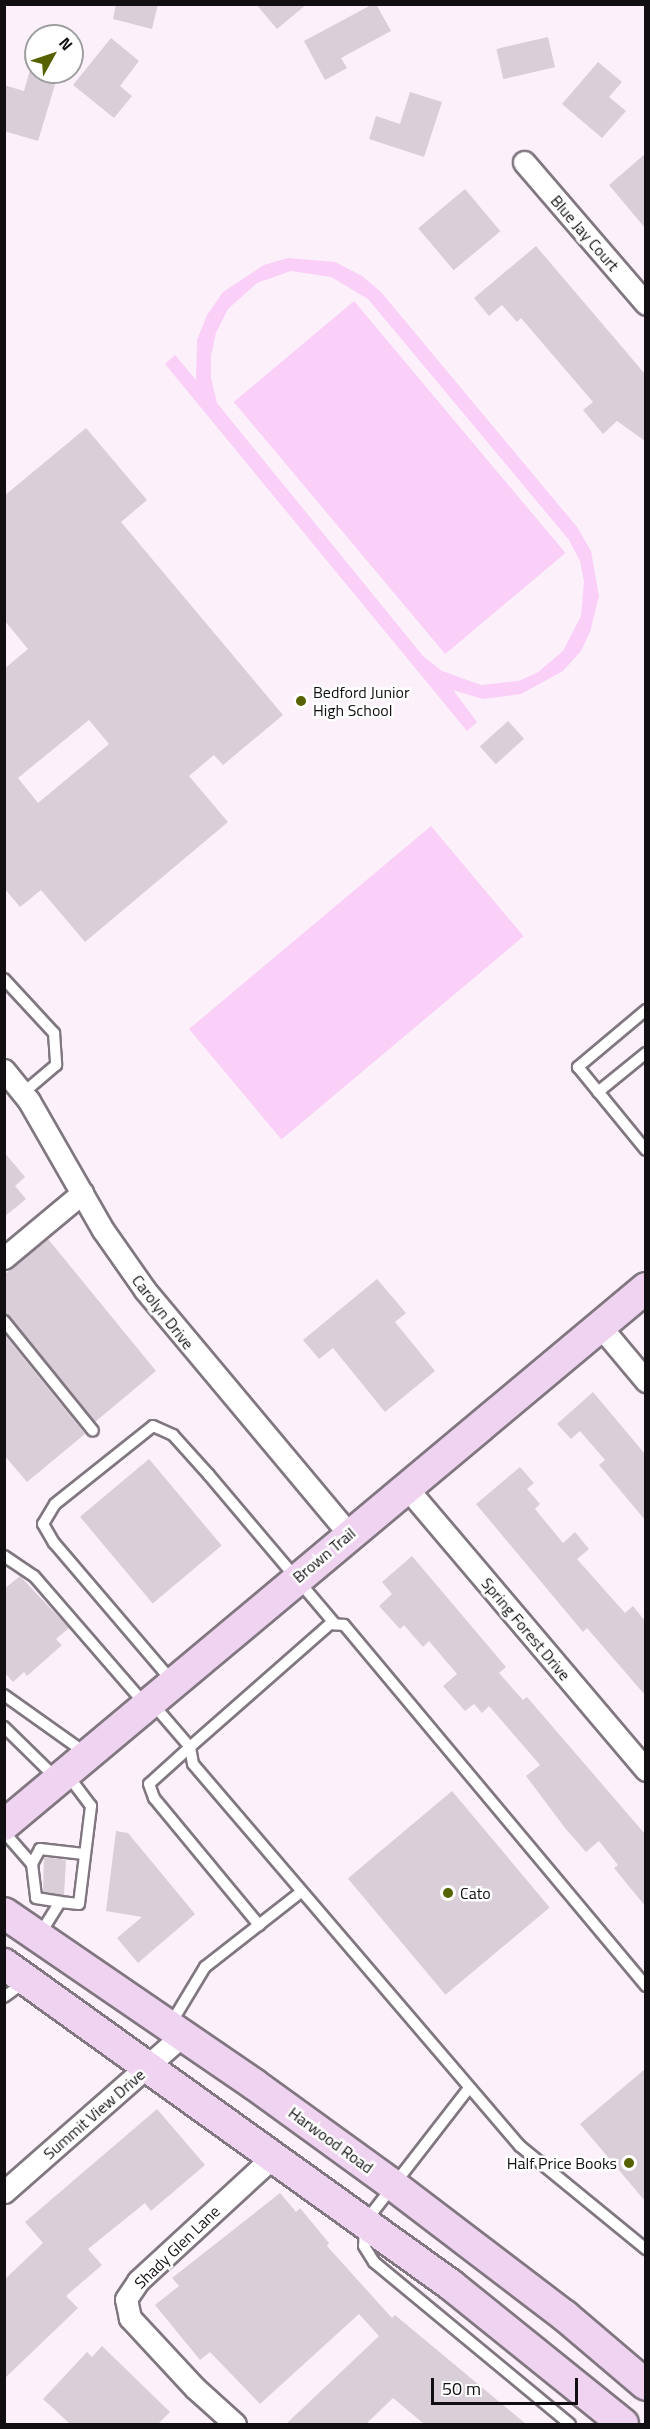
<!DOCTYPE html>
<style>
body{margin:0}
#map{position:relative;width:650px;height:2429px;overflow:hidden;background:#fcf1fb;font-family:"Titillium Web",sans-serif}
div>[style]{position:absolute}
.green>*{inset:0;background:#facff8;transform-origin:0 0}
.building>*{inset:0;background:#dacfd9;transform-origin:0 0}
.roads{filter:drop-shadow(2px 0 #817780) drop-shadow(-2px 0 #817780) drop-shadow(0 2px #817780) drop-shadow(0 -2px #817780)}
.lane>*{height:10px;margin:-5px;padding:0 5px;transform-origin:5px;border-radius:5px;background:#fff}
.street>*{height:21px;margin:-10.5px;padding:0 10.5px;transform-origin:10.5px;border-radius:10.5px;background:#fff}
.secondary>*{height:30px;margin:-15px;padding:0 15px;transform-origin:15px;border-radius:15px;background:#efd3f0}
.dots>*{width:16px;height:16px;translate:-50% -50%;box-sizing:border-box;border:3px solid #fff;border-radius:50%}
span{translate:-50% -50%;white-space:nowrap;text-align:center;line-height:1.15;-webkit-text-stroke:5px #fff;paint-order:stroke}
.street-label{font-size:16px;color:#120f12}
.poi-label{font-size:16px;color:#120f12}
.left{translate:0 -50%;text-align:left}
.right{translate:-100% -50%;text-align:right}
.frame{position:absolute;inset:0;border:6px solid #120f12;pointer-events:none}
.north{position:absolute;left:24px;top:24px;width:60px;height:60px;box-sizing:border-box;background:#fff;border:2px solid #a09fa0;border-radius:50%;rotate:50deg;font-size:16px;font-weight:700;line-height:24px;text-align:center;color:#120f12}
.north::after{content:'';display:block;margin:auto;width:21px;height:27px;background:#566100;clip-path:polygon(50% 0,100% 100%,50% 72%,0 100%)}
.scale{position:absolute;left:431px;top:2378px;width:147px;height:27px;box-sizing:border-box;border:3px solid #120f12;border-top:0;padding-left:8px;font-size:18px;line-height:21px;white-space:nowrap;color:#120f12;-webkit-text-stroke:4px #fff;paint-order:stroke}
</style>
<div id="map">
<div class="green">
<div style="clip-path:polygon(evenodd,288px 258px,335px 262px,362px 276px,381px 292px,577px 527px,591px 551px,599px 596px,590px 632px,581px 651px,563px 671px,521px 694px,483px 699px,453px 690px,477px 722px,467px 731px,165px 364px,175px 355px,196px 380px,197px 340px,207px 315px,223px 292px,264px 265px,288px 258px,291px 271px,331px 277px,368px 299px,569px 540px,580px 561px,584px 581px,581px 616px,563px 651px,537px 673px,518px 681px,481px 685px,442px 671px,423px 656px,217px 403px,211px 378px,211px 356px,216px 333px,228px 309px,257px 283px,291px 271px)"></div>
<div style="left:354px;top:301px;width:329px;height:157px;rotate:50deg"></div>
<div style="left:431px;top:826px;width:144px;height:316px;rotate:50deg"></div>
</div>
<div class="building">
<div style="clip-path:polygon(116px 4px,158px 4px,152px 29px,113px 19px)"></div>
<div style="clip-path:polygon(256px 4px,307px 4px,277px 29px)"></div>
<div style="clip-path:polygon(373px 4px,376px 4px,391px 31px,341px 58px,347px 68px,325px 80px,304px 41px)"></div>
<div style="left:548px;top:37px;width:31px;height:53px;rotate:77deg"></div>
<div style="clip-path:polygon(111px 38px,139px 61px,120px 86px,132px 96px,114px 118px,73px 85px)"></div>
<div style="clip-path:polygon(598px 62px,622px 82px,609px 97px,626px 111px,602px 138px,562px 104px)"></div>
<div style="clip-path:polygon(30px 70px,57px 78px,38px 141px,4px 131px,4px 85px,24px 91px)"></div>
<div style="clip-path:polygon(410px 92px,442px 102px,424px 157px,369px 139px,376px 116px,400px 124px)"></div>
<div style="clip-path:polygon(645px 154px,645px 228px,609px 185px)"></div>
<div style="left:465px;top:189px;width:55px;height:61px;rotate:50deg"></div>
<div style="clip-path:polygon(536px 246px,645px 374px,645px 441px,617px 421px,603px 434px,583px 410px,593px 402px,521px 318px,517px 322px,502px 305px,489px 316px,474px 298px)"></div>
<div style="clip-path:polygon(evenodd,86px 428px,147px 500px,121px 522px,283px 715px,223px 765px,214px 755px,189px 776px,228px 822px,85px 942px,41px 890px,20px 907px,4px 888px,4px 669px,28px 649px,4px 620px,4px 496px,86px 428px,89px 720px,109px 744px,38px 803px,18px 778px,89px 720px)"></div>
<div style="left:508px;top:721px;width:24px;height:38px;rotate:48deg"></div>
<div style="clip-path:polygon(4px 1152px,25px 1177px,15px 1186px,26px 1199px,4px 1217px)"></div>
<div style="clip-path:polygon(48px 1239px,156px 1371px,95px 1422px,4px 1314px,4px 1275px)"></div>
<div style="clip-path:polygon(377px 1279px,406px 1313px,395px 1322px,435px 1371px,385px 1412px,333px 1348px,319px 1359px,303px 1340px)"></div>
<div style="clip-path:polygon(4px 1334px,85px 1434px,27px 1482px,4px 1455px)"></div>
<div style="clip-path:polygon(593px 1392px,645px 1454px,645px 1520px,599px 1465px,605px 1460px,580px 1431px,571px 1439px,557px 1424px)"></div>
<div style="left:149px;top:1459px;width:113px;height:90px;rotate:50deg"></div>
<div style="clip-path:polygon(520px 1467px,534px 1483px,527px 1489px,540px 1504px,535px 1509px,563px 1543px,575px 1532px,589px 1549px,577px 1559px,625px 1613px,633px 1606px,645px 1621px,645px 1695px,587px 1628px,583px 1632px,476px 1504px)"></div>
<div style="clip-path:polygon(412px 1556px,506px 1667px,499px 1673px,523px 1700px,527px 1697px,645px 1834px,645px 1906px,614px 1868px,618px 1865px,599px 1841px,586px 1852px,565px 1828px,526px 1776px,540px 1765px,489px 1706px,482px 1713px,474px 1704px,465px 1711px,443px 1686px,457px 1674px,429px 1641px,423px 1647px,404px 1625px,400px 1629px,379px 1606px,392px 1594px,382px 1582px)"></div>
<div style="clip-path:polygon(20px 1576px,69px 1628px,56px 1639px,62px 1645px,27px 1676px,24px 1672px,13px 1682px,4px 1672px,4px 1589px)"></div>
<div style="left:452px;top:1791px;width:152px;height:136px;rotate:50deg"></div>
<div style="clip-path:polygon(116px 1831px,128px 1833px,195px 1914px,138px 1963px,117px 1938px,142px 1917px,106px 1911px)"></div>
<div style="clip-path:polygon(44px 1857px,66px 1860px,64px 1895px,43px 1892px)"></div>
<div style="clip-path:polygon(645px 2069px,645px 2201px,580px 2124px)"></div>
<div style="clip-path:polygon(157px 2109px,205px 2165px,151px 2211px,145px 2203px,88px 2249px,102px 2265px,66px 2296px,78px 2308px,4px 2379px,4px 2280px,43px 2243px,25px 2222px)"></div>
<div style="clip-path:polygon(280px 2193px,296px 2212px,300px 2208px,329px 2243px,327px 2246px,392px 2318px,395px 2315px,526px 2424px,424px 2424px,393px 2398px,366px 2424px,286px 2424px,379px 2336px,359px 2314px,260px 2404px,210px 2352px,200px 2360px,155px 2305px,179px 2286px,172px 2278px)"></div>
<div style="clip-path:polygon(102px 2346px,170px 2412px,158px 2424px,70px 2424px,43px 2399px,87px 2352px,92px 2357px)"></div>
</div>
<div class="roads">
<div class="lane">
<div style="left:4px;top:979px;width:74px;rotate:47.2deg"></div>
<div style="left:54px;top:1033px;width:32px;rotate:86deg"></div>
<div style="left:56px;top:1065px;width:43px;rotate:139.7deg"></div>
<div style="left:646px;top:1010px;width:89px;rotate:140deg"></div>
<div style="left:578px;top:1067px;width:107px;rotate:50.7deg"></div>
<div style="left:598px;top:1092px;width:62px;rotate:-39.1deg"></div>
<div style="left:4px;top:1321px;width:141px;rotate:51deg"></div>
<div style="left:4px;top:1556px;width:36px;rotate:34deg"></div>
<div style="left:34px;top:1576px;width:169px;rotate:49.1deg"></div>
<div style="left:172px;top:1681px;width:182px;rotate:-130.5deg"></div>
<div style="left:54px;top:1543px;width:22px;rotate:-120deg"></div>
<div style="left:43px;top:1524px;width:23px;rotate:-59deg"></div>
<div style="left:55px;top:1504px;width:125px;rotate:-38.5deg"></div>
<div style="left:153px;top:1426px;width:22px;rotate:24deg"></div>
<div style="left:173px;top:1435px;width:54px;rotate:48deg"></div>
<div style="left:209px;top:1475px;width:195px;rotate:49.8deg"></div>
<div style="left:4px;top:1695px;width:102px;rotate:35.4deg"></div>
<div style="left:152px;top:1703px;width:58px;rotate:49.2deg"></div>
<div style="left:190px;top:1747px;width:55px;rotate:137.9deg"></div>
<div style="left:149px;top:1784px;width:15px;rotate:70deg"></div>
<div style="left:154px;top:1798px;width:165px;rotate:50.4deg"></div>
<div style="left:4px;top:1727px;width:73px;rotate:44.4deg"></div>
<div style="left:4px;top:1832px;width:43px;rotate:48.8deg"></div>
<div style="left:32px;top:1864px;width:17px;rotate:-62deg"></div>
<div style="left:40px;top:1849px;width:44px;rotate:6.5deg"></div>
<div style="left:32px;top:1864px;width:34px;rotate:83deg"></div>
<div style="left:36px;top:1898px;width:24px;rotate:9deg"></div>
<div style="left:40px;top:1934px;width:38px;rotate:-58deg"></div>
<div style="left:60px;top:1902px;width:19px;rotate:6deg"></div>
<div style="left:79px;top:1904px;width:99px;rotate:-83deg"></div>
<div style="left:91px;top:1806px;width:38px;rotate:-127deg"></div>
<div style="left:646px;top:1986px;width:471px;rotate:-129.9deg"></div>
<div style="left:344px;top:1625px;width:14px;rotate:-176deg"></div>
<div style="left:330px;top:1624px;width:186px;rotate:138.7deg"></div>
<div style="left:190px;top:1747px;width:17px;rotate:80deg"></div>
<div style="left:193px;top:1764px;width:503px;rotate:49.44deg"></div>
<div style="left:520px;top:2146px;width:163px;rotate:39.3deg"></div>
<div style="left:4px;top:1997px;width:26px;rotate:-36deg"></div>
<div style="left:170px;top:2025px;width:68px;rotate:-58.9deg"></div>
<div style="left:205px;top:1967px;width:122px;rotate:-38deg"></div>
<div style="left:469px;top:2088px;width:170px;rotate:127.8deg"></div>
<div style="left:365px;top:2222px;width:24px;rotate:92deg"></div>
<div style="left:364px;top:2246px;width:19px;rotate:58deg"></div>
<div style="left:374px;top:2262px;width:254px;rotate:39.6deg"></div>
</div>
<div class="street">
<div style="left:524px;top:162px;width:187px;rotate:49.3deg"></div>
<div style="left:4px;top:1070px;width:40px;rotate:51deg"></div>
<div style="left:29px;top:1101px;width:149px;rotate:60.2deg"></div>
<div style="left:103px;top:1230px;width:73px;rotate:55deg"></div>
<div style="left:145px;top:1290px;width:318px;rotate:50.1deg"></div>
<div style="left:4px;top:1258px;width:102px;rotate:-39.8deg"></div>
<div style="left:600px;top:1326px;width:72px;rotate:50.1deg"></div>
<div style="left:406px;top:1487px;width:371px;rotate:49.7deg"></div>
<div style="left:4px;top:2192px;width:238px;rotate:-41.3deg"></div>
<div style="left:235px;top:2424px;width:54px;rotate:-138deg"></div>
<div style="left:195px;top:2388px;width:96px;rotate:-132.9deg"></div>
<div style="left:130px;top:2318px;width:19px;rotate:-102deg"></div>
<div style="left:126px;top:2299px;width:22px;rotate:-56deg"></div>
<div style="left:138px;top:2281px;width:186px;rotate:-42.6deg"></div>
</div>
<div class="secondary">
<div style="left:4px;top:1825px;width:837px;rotate:-39.91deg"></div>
<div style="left:4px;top:1913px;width:304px;rotate:34.4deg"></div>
<div style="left:255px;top:2085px;width:170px;rotate:35.9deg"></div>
<div style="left:393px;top:2185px;width:216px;rotate:37.3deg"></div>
<div style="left:565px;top:2316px;width:106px;rotate:40.4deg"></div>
<div style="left:4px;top:1964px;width:550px;rotate:35.68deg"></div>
<div style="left:451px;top:2285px;width:221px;rotate:38.9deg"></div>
</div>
</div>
<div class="dots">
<div style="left:301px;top:701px;background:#566100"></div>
<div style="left:448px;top:1893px;background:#566100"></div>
<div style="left:629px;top:2163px;background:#566100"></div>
</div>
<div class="street-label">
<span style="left:585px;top:233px;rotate:49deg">Blue Jay Court</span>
<span style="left:163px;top:1312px;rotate:52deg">Carolyn Drive</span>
<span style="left:324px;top:1555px;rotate:-40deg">Brown Trail</span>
<span style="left:526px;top:1629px;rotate:50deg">Spring Forest Drive</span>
<span style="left:94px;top:2114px;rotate:-41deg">Summit View Drive</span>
<span style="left:331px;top:2140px;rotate:36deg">Harwood Road</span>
<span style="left:177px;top:2247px;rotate:-44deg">Shady Glen Lane</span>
</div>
<div class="poi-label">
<span class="left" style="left:313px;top:701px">Bedford Junior<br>High School</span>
<span class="left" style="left:460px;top:1893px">Cato</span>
<span class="right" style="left:617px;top:2163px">Half Price Books</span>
</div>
<div class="frame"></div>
<div class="north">N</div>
<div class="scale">50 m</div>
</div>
